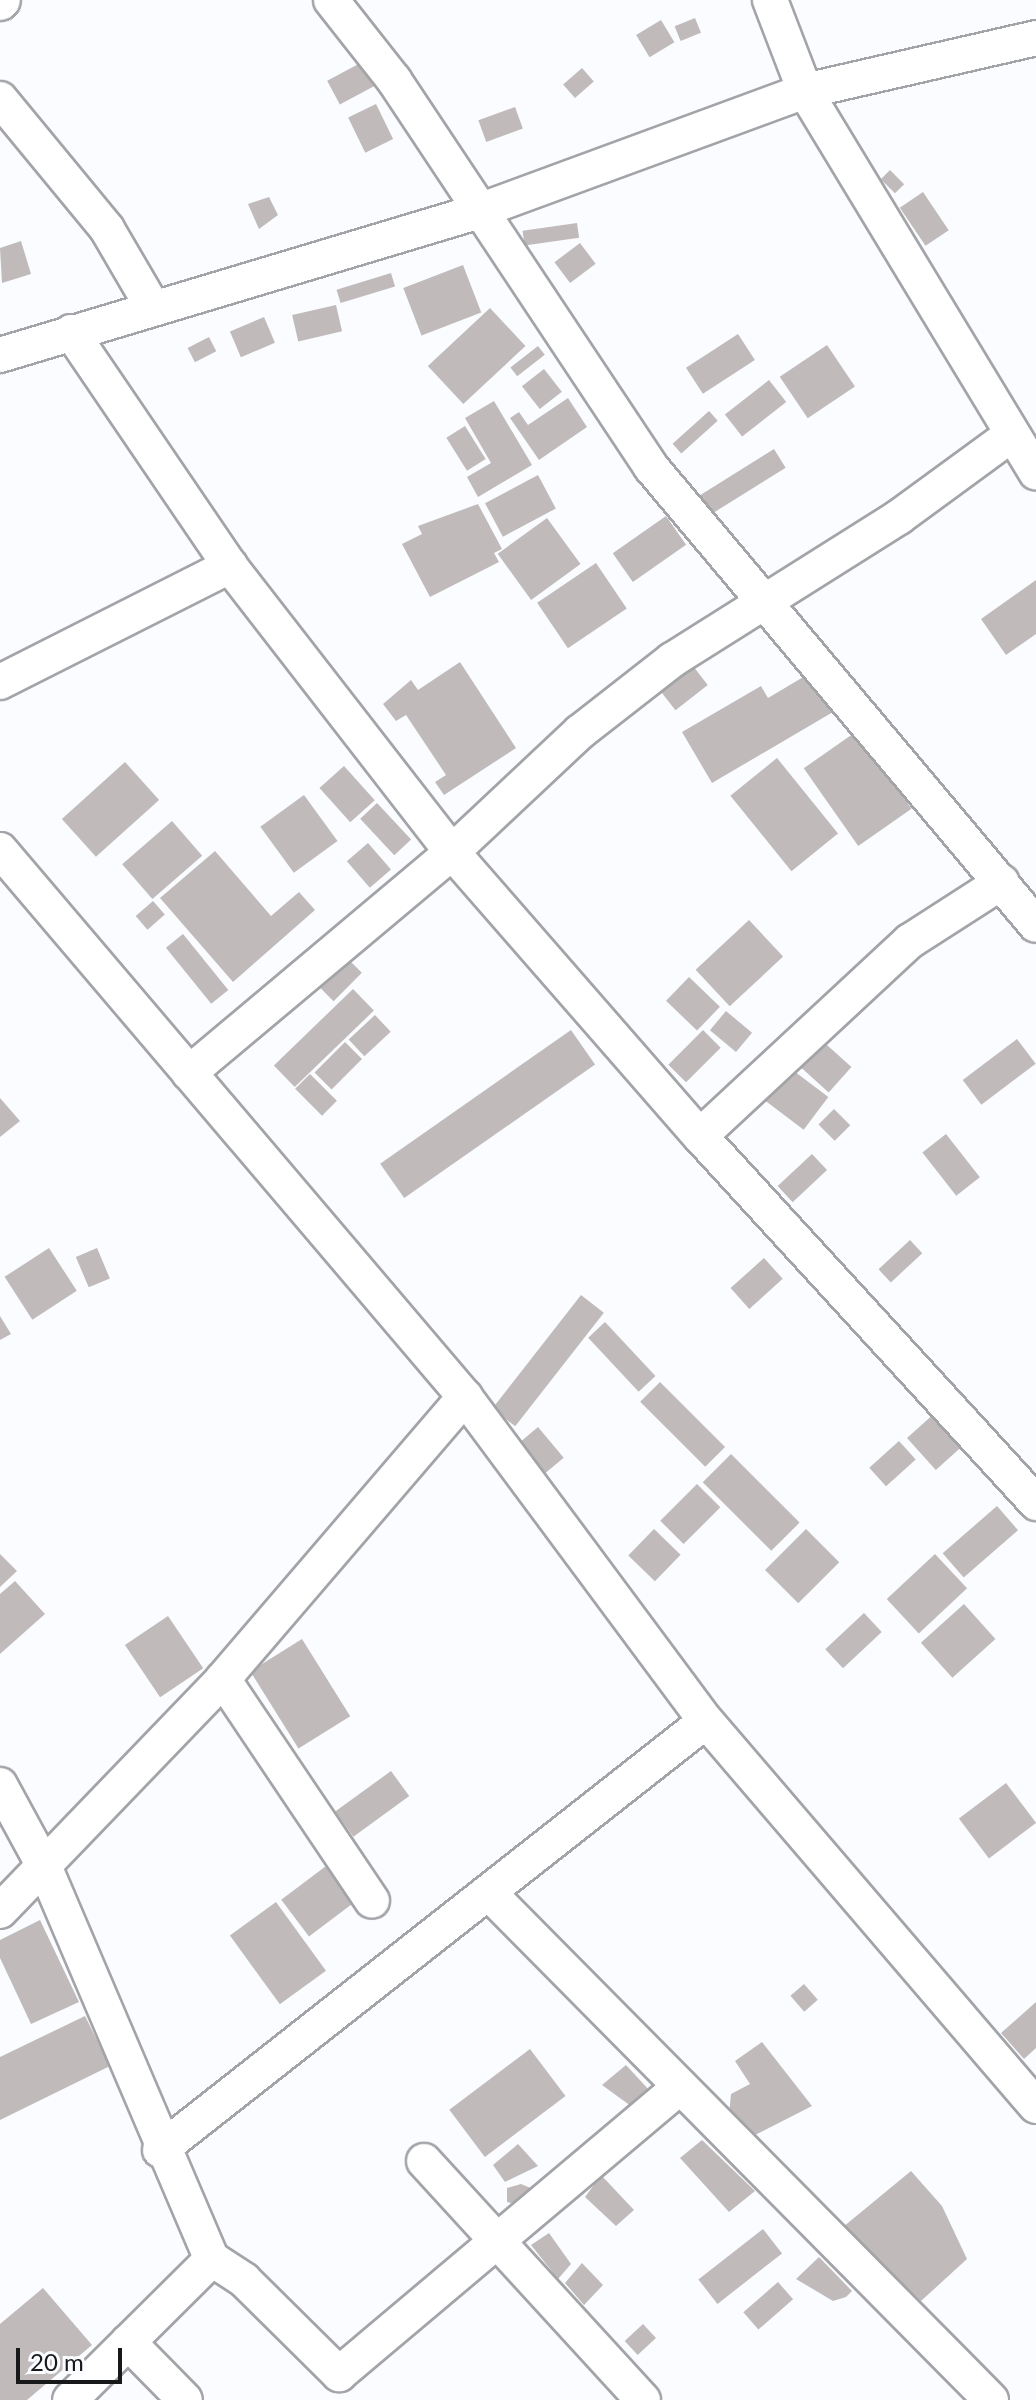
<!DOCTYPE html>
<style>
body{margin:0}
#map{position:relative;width:1036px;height:2400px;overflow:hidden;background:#fafcff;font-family:Lato,sans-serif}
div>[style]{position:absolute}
.building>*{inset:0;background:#c0bbba;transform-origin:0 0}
.roads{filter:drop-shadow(2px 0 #a3a4a8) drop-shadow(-2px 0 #a3a4a8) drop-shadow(0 2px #a3a4a8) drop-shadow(0 -2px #a3a4a8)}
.minor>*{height:34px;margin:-17px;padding:0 17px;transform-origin:17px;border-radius:17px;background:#fff}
span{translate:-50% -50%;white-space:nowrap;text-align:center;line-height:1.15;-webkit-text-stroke:8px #fafcff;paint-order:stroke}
.scale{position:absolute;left:16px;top:2348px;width:106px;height:36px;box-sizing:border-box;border:4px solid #171819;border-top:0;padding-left:10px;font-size:24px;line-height:28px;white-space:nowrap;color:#171819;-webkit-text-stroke:6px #fafcff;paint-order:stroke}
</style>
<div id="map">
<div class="building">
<div style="left:695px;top:18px;width:16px;height:22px;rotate:68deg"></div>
<div style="left:661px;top:20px;width:26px;height:29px;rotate:59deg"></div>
<div style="left:366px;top:60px;width:27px;height:44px;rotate:62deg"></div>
<div style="left:582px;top:68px;width:18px;height:25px;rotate:49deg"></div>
<div style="left:376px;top:104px;width:39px;height:31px;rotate:64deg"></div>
<div style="left:515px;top:107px;width:23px;height:39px;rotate:70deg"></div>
<div style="left:890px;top:170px;width:20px;height:13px;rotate:45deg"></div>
<div style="left:923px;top:192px;width:46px;height:28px;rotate:56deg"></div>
<div style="clip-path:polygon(269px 197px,278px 215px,259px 229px,248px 204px)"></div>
<div style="left:577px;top:223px;width:15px;height:55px;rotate:82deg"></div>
<div style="clip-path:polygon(21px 241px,31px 274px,2px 283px,0 248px)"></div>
<div style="left:580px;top:243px;width:26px;height:32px;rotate:53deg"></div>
<div style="left:463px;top:265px;width:51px;height:64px;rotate:69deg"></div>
<div style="left:391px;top:273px;width:14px;height:57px;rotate:73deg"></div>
<div style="left:336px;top:305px;width:27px;height:45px;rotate:77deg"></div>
<div style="left:490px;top:308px;width:52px;height:85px;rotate:47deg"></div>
<div style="left:264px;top:317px;width:28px;height:37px;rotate:67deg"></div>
<div style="left:738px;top:334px;width:31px;height:62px;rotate:57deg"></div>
<div style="left:209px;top:337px;width:16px;height:24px;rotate:63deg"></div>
<div style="left:827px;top:345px;width:50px;height:57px;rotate:56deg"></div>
<div style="left:538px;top:346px;width:11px;height:35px;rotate:52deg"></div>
<div style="left:544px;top:369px;width:29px;height:28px;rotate:52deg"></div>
<div style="left:769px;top:380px;width:28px;height:56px;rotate:52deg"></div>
<div style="clip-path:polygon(568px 398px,587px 427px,539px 460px,510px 418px,519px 412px,528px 425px)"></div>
<div style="clip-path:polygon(494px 401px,532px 465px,478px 497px,467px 477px,491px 463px,465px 418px)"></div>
<div style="left:709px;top:411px;width:13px;height:49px;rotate:48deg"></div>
<div style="left:465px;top:426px;width:39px;height:22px;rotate:58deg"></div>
<div style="left:774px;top:449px;width:22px;height:91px;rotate:58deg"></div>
<div style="left:538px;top:475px;width:38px;height:60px;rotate:62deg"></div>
<div style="clip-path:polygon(478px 504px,502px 549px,494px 553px,499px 562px,430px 597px,402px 544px,422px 534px,418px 526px)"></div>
<div style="left:666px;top:516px;width:35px;height:65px;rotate:55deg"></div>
<div style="left:547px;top:518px;width:57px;height:61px;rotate:54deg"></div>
<div style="left:596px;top:563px;width:55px;height:71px;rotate:56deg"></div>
<div style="clip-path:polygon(1036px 580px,1036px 634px,1006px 655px,981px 619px)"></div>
<div style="clip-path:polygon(460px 662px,516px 748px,444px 795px,435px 782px,446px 775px,406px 715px,396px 721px,383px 704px,411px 680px,418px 690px)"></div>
<div style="left:693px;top:666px;width:24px;height:41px;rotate:52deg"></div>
<div style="clip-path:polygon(810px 673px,833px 712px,712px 783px,682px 732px,761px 686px,768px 698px)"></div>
<div style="left:857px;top:731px;width:95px;height:65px;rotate:55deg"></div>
<div style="left:777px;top:758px;width:97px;height:60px;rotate:51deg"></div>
<div style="left:125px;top:762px;width:51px;height:85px;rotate:48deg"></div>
<div style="left:344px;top:766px;width:46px;height:33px;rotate:48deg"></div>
<div style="left:304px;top:795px;width:57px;height:54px;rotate:54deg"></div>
<div style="left:377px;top:803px;width:50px;height:23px;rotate:47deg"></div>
<div style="left:172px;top:821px;width:46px;height:66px;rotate:49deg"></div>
<div style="left:368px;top:843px;width:35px;height:28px;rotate:49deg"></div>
<div style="clip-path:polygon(215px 851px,271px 916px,299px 892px,315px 910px,233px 982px,160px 898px)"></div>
<div style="left:153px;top:901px;width:18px;height:23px;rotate:49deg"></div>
<div style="left:749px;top:920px;width:50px;height:73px;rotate:47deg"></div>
<div style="left:183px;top:934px;width:72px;height:22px;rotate:51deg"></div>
<div style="left:347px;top:958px;width:21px;height:40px;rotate:45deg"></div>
<div style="left:689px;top:977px;width:43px;height:33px;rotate:44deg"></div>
<div style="left:353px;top:989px;width:30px;height:110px;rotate:46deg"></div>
<div style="left:726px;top:1011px;width:34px;height:25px;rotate:40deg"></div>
<div style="left:375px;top:1015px;width:23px;height:36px;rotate:47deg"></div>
<div style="left:571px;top:1030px;width:42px;height:233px;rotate:55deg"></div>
<div style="left:703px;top:1030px;width:25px;height:49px;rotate:45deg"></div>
<div style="left:818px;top:1037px;width:45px;height:34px;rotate:42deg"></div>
<div style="left:1017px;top:1039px;width:31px;height:68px;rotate:53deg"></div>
<div style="left:345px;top:1042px;width:24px;height:43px;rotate:45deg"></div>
<div style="left:786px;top:1065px;width:53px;height:41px;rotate:37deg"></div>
<div style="left:310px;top:1074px;width:38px;height:21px;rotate:45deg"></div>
<div style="clip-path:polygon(0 1098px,20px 1121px,0 1137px)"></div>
<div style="left:834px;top:1109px;width:23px;height:22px;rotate:45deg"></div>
<div style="left:946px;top:1134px;width:55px;height:30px;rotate:52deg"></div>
<div style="left:812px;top:1154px;width:22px;height:47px;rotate:47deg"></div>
<div style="left:910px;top:1240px;width:18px;height:43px;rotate:47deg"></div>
<div style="left:49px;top:1248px;width:51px;height:53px;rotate:57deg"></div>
<div style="left:97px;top:1248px;width:33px;height:23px;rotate:67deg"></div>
<div style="left:764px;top:1258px;width:28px;height:45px;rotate:48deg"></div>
<div style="left:581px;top:1295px;width:29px;height:144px;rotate:38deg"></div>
<div style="clip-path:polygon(0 1316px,11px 1334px,0 1340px)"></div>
<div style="left:605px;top:1322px;width:74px;height:23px;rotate:47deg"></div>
<div style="left:660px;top:1382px;width:92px;height:28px;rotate:45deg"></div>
<div style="left:936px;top:1412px;width:43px;height:39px;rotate:48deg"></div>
<div style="left:538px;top:1427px;width:40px;height:38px;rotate:50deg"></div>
<div style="left:899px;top:1441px;width:25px;height:40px;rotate:48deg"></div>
<div style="left:731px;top:1454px;width:97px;height:40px;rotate:45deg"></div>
<div style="left:697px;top:1484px;width:33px;height:52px;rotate:45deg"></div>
<div style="left:997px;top:1506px;width:32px;height:72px;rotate:49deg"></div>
<div style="left:654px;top:1529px;width:37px;height:37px;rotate:44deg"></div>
<div style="left:806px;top:1529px;width:47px;height:58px;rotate:45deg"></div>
<div style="clip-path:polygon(0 1554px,17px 1571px,0 1587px)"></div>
<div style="left:935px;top:1554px;width:47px;height:66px;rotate:47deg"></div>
<div style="clip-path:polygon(15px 1581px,45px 1614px,0 1654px,0 1594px)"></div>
<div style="left:964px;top:1604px;width:47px;height:58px;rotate:48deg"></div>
<div style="left:864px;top:1613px;width:26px;height:53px;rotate:47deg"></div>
<div style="left:168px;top:1616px;width:63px;height:52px;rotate:56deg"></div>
<div style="left:302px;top:1639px;width:91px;height:61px;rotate:58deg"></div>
<div style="left:391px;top:1771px;width:31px;height:69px;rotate:54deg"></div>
<div style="left:1006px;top:1783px;width:50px;height:59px;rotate:53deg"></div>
<div style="left:326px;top:1866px;width:46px;height:56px;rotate:53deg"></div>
<div style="left:276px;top:1902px;width:85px;height:57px;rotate:54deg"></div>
<div style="clip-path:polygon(40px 1920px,79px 2002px,31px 2024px,0 1958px,0 1940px)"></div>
<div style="left:804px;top:1984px;width:21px;height:18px;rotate:49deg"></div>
<div style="clip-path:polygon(1036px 2002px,1036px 2048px,1024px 2059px,1001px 2033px)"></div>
<div style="clip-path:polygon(85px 2016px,110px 2066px,0 2120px,0 2057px)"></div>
<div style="clip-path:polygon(762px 2042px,812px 2106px,751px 2137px,729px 2115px,731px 2094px,750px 2084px,735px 2061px)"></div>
<div style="left:530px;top:2049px;width:59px;height:101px;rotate:53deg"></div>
<div style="clip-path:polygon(626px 2065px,650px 2091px,635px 2109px,602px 2085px)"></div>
<div style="clip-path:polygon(702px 2140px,755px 2191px,729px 2212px,680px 2158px)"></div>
<div style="clip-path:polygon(518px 2144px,538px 2166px,505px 2182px,493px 2165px)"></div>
<div style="clip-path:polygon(911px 2171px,942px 2206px,967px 2259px,921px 2301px,843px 2227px)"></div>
<div style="clip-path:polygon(601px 2175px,634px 2210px,616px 2226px,585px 2197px)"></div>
<div style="clip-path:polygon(521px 2184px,543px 2193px,535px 2210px,507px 2202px,507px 2188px)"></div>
<div style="left:763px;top:2229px;width:31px;height:82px;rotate:52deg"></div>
<div style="clip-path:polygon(549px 2233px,571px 2264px,558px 2279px,531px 2245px)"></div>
<div style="clip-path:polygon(819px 2257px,852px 2291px,846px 2297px,833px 2301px,796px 2279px)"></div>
<div style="clip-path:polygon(582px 2263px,603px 2285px,584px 2305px,565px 2283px)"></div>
<div style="left:778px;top:2282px;width:23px;height:46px;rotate:49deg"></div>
<div style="clip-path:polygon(43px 2288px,92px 2345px,27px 2400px,0 2400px,0 2324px)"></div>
<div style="left:643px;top:2324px;width:19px;height:25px;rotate:47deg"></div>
</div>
<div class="roads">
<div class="minor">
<div style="left:331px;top:0;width:102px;rotate:51.8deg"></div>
<div style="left:394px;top:80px;width:465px;rotate:56.4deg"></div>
<div style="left:651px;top:467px;width:598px;rotate:49.95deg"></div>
<div style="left:770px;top:0;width:97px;rotate:69deg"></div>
<div style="left:805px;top:91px;width:446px;rotate:58.8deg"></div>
<div style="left:0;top:3px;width:4px;rotate:-45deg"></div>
<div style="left:0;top:99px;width:168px;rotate:50.5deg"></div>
<div style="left:107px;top:229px;width:89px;rotate:59.7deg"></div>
<div style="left:71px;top:332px;width:283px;rotate:55.8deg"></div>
<div style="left:230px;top:566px;width:362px;rotate:52.2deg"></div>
<div style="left:452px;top:852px;width:377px;rotate:48.9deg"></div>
<div style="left:700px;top:1136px;width:287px;rotate:-42.9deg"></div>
<div style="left:910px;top:941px;width:109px;rotate:-32.7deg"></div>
<div style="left:0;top:355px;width:497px;rotate:-16.7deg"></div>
<div style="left:476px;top:212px;width:351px;rotate:-20.2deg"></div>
<div style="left:805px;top:91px;width:237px;rotate:-12.9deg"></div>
<div style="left:0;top:682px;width:258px;rotate:-26.8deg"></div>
<div style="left:0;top:850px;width:718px;rotate:49.63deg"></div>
<div style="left:465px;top:1397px;width:404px;rotate:53.4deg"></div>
<div style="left:706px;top:1721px;width:507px;rotate:49.4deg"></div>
<div style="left:189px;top:1073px;width:344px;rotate:-40deg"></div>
<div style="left:452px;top:852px;width:175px;rotate:-43.2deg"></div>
<div style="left:580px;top:732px;width:117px;rotate:-38deg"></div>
<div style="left:672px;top:660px;width:268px;rotate:-32.2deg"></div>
<div style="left:899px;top:517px;width:139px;rotate:-36.2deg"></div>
<div style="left:700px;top:1136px;width:498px;rotate:47.5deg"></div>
<div style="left:223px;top:1679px;width:267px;rotate:56.1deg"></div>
<div style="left:0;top:1785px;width:92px;rotate:61.5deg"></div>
<div style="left:44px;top:1866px;width:427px;rotate:66.9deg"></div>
<div style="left:212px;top:2259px;width:200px;rotate:135.2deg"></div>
<div style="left:490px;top:1894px;width:712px;rotate:45.28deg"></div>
<div style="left:0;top:1911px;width:322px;rotate:-46.1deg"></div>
<div style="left:223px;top:1679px;width:372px;rotate:-49.4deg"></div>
<div style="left:160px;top:2150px;width:694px;rotate:-38.16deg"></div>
<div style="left:424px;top:2161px;width:324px;rotate:47.5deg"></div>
<div style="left:212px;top:2259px;width:38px;rotate:33deg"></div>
<div style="left:244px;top:2280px;width:134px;rotate:44.7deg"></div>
<div style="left:339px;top:2374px;width:446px;rotate:-40.1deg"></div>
<div style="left:128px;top:2342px;width:81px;rotate:45.5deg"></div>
</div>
</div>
<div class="scale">20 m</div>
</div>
